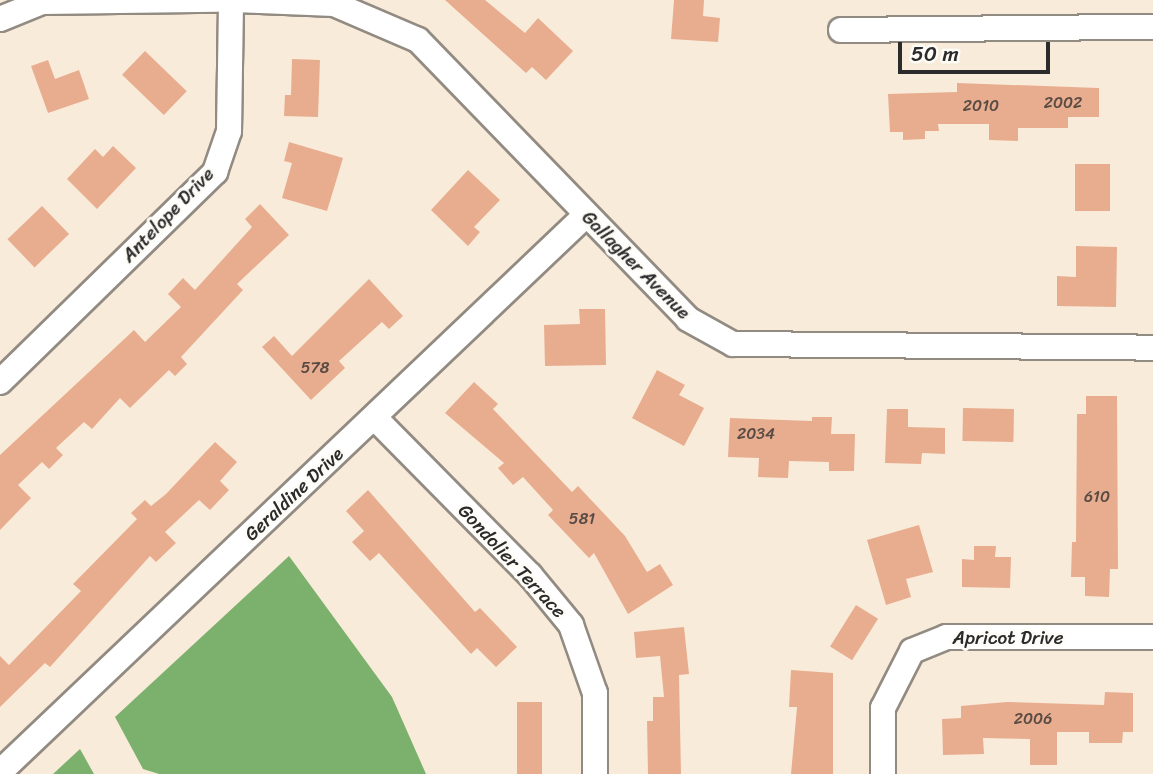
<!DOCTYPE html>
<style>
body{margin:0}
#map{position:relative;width:1153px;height:774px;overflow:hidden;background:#f9ebda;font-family:Sriracha,sans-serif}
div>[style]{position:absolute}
.forest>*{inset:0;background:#7cb16d}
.building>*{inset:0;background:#e8ad8f;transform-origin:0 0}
.roads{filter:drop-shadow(2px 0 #928b82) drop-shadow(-2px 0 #928b82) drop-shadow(0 2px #928b82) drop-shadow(0 -2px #928b82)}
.minor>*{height:24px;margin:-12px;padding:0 12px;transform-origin:12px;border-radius:12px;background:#fff}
span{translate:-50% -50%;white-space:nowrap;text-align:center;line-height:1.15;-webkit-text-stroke:6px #fdfcf7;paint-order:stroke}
.number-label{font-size:16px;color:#5a4c44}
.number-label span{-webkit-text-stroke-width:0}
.street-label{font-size:19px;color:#2b2b2b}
.scale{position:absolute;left:898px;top:42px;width:152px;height:32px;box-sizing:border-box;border:4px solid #2b2b2b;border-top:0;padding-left:9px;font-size:21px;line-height:24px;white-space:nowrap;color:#2b2b2b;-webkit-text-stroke:5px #fdfcf7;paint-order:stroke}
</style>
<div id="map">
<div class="forest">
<div style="clip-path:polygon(289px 556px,392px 697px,426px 774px,159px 774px,143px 769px,115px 717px)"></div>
<div style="clip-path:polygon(80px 749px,94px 774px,53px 774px)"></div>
</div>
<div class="building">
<div style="clip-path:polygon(445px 0,485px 0,525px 33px,538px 18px,573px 51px,546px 80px,532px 67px,526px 73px)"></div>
<div style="clip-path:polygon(674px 0,704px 0,703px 16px,720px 18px,718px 42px,671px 39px)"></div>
<div style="left:145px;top:51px;width:58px;height:33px;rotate:44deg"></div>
<div style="clip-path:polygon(292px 59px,320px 60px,318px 117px,284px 116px,285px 95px,291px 95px)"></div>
<div style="clip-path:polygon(48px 60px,55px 79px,79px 70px,89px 99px,48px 113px,31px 66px)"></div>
<div style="clip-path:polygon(957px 83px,1099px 88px,1099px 117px,1068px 117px,1068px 128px,1018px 128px,1018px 141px,989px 140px,989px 124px,938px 124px,939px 131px,925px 131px,925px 139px,903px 140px,903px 132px,890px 132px,888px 94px,957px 92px)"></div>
<div style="clip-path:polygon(289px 142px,343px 158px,327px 211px,282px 198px,292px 163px,284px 161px)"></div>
<div style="clip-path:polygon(113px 146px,136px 168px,97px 209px,67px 179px,95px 149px,103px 157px)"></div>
<div style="left:1075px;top:164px;width:35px;height:47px"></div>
<div style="clip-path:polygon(468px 170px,500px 200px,474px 227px,480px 232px,468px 246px,431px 210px)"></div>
<div style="clip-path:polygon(260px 204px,289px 235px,237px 284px,243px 290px,181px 357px,187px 364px,175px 376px,169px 370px,130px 408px,120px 398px,92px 429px,84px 422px,56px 448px,63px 455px,49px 469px,42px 462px,18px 485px,31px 498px,0 530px,0 455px,134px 330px,145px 342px,181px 307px,168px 294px,183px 278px,195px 290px,252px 227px,245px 219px)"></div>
<div style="left:42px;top:206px;width:39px;height:48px;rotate:46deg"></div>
<div style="clip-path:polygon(1076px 246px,1117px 247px,1116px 307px,1057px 306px,1057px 276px,1076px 277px)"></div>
<div style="clip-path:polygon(369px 279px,403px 316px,389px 329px,382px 322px,339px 361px,345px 368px,311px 400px,262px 347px,274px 336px,292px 356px)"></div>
<div style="clip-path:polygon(579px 309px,605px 309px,606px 365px,545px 366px,544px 325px,580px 324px)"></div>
<div style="clip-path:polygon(657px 370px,685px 385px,679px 395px,704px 408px,684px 446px,632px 418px)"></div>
<div style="clip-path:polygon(474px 382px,498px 404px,493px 409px,572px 492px,578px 486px,625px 536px,647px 572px,660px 564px,673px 585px,628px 614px,594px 553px,589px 558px,548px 515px,553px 510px,523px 477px,513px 485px,498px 468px,504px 463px,445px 413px)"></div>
<div style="clip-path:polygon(1086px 396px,1117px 396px,1118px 569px,1110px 569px,1109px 597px,1085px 596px,1085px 577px,1071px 577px,1072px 542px,1076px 542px,1077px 414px,1086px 414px)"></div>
<div style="left:963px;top:408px;width:51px;height:33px;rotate:1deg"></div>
<div style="clip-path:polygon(887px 409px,908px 409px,908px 427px,945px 428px,945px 454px,922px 453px,921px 464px,885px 463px)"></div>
<div style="clip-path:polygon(812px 417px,832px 417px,831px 434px,855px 434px,854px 471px,829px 471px,829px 462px,789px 461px,788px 478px,758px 477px,759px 458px,728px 457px,730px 418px,812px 421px)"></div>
<div style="clip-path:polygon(215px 442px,237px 462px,220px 481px,229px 490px,210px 510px,199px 500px,165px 532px,176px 543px,156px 562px,150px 556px,50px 667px,45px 663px,0 707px,0 656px,9px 665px,81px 591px,73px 584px,137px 519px,131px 513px,145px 500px,151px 506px,166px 494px)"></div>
<div style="clip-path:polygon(368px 490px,475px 612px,480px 608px,517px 647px,496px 667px,477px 648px,471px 654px,379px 553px,370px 561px,352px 542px,364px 531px,346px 511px)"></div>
<div style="clip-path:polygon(919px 525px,933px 572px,906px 579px,911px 597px,886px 605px,867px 540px)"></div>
<div style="clip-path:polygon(974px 546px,996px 546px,995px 557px,1011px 557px,1010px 588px,962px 587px,962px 559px,974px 560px)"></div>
<div style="left:856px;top:605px;width:26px;height:49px;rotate:32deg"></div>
<div style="clip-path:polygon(684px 627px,689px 674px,679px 675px,681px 774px,648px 774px,647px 721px,653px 721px,653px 697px,664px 697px,660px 656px,636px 658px,634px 632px)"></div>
<div style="clip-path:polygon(791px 670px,833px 673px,833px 774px,791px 774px,797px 707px,789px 707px)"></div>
<div style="clip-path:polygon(1105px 692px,1133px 693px,1133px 732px,1123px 732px,1122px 743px,1089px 743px,1089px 732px,1057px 732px,1057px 765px,1030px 765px,1030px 739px,983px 738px,984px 754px,943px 755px,942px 719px,961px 718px,961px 706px,1007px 702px,1104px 705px)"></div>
<div style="left:517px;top:702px;width:25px;height:72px"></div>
</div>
<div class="roads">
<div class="minor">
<div style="left:235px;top:0;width:99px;rotate:2.3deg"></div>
<div style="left:334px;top:4px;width:91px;rotate:23.2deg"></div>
<div style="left:418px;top:40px;width:388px;rotate:45.9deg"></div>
<div style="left:688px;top:319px;width:51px;rotate:29.1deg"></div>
<div style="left:733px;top:344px;width:420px;rotate:0.5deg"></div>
<div style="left:0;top:19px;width:45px;rotate:-22deg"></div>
<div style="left:42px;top:2px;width:175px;rotate:-0.7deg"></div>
<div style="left:841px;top:30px;width:312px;rotate:-0.6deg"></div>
<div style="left:0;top:382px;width:301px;rotate:-44.3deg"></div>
<div style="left:215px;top:172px;width:43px;rotate:-71.1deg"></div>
<div style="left:229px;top:131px;width:131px;rotate:-89.1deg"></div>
<div style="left:375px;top:418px;width:221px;rotate:45.4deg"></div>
<div style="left:530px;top:575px;width:65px;rotate:50.6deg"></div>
<div style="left:571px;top:625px;width:72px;rotate:70.6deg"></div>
<div style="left:595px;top:693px;width:81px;rotate:90deg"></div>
<div style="left:0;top:772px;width:808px;rotate:-43.55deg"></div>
<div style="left:883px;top:774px;width:66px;rotate:-90deg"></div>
<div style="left:883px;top:708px;width:64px;rotate:-63deg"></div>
<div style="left:912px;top:651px;width:37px;rotate:-22deg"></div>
<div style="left:946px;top:637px;width:207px"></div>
</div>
</div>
<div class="number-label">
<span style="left:1063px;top:103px">2002</span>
<span style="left:981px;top:106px">2010</span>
<span style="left:315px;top:368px">578</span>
<span style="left:756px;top:434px">2034</span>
<span style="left:1097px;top:497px">610</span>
<span style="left:582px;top:519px">581</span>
<span style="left:1033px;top:719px">2006</span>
</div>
<div class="street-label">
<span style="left:168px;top:215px;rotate:-46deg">Antelope Drive</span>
<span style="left:636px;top:265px;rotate:45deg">Gallagher Avenue</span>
<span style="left:294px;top:494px;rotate:-43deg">Geraldine Drive</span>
<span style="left:512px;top:561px;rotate:47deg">Gondolier Terrace</span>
<span style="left:1008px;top:638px">Apricot Drive</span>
</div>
<div class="scale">50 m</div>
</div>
